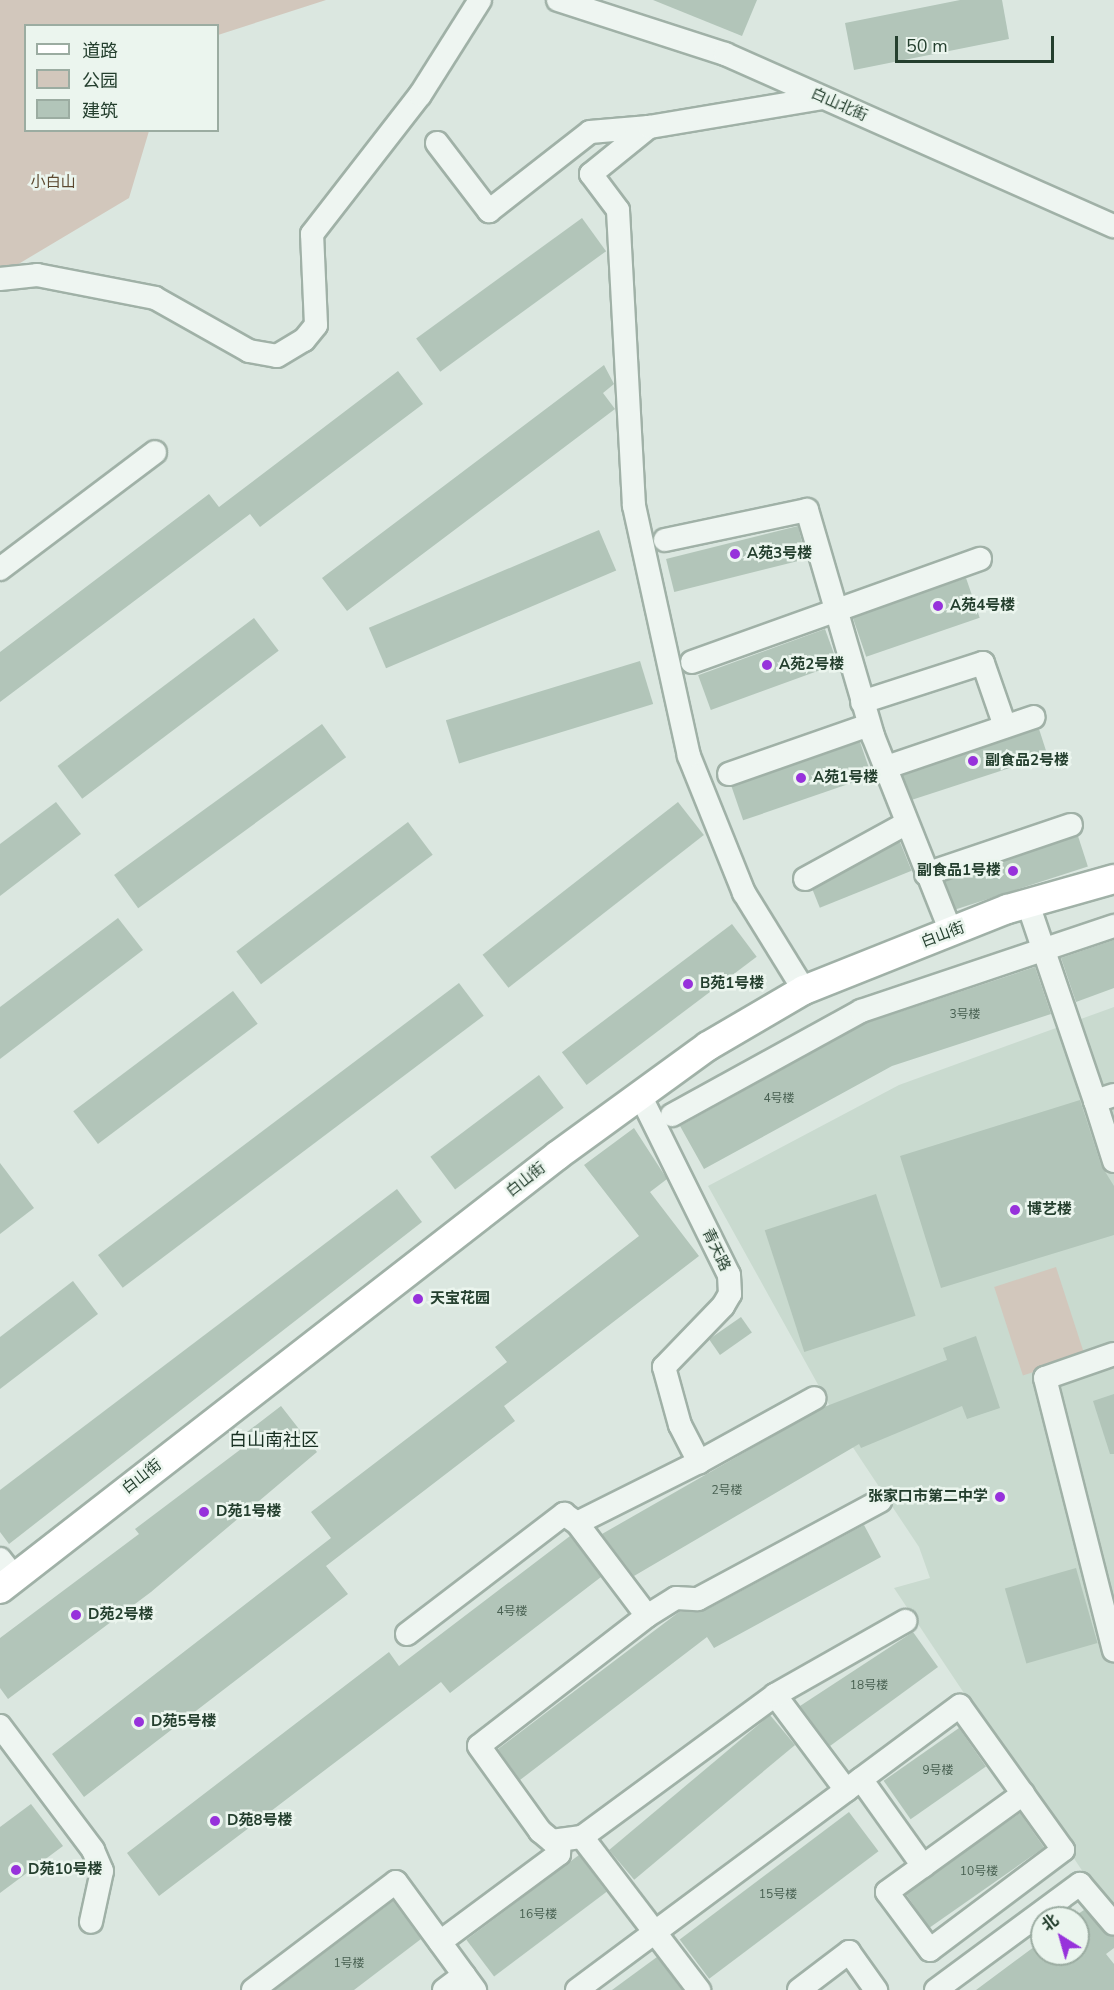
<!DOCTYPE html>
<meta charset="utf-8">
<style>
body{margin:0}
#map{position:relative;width:1114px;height:1990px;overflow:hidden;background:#dbe7e0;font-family:"Nunito Sans","Noto Sans SC",sans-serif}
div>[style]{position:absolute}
.built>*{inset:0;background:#c9dacf}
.green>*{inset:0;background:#d2c7bc;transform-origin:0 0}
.building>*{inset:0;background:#b2c5b9;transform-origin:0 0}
.roads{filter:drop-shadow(2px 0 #a0b1a7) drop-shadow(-2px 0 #a0b1a7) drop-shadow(0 2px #a0b1a7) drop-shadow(0 -2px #a0b1a7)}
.minor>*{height:22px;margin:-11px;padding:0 11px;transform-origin:11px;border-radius:11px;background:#eef5f1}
.major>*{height:28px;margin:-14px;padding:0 14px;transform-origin:14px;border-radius:14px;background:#fff}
.dots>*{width:16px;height:16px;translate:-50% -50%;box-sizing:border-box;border:3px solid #ebf5ee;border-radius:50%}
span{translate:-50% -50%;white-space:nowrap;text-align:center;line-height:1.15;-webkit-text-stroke:5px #ebf5ee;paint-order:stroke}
.number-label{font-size:12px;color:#486051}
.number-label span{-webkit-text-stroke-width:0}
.street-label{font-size:15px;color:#243f2e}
.park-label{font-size:15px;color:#5c4930}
.poi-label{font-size:15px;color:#243f2e;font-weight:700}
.left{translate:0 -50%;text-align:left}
.right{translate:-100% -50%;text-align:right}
.quarter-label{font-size:18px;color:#172f21}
.legend{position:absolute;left:24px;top:24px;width:195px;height:108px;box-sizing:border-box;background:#ebf5ee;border:2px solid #9baca1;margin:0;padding:8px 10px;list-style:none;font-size:18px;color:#243f2e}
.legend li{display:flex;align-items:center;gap:12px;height:30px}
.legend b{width:30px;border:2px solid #9baca1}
.north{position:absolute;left:1030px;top:1906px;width:60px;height:60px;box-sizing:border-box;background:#ebf5ee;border:2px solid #9baca1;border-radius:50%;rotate:323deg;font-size:16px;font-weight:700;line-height:24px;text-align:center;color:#243f2e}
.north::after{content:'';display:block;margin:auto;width:21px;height:27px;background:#9732db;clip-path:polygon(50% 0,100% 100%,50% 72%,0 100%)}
.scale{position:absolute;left:895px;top:36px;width:159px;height:27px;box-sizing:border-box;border:3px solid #243f2e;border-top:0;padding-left:8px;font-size:18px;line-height:21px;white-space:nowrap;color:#243f2e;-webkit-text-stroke:4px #ebf5ee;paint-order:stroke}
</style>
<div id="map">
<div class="built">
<div style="clip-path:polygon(1114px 1007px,1114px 1908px,1095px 1890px,894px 1588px,930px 1578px,919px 1547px,852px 1446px,708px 1186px,899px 1085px)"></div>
</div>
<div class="green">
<div style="clip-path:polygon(0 0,326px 0,218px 35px,218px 26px,26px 26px,26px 130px,149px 131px,129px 198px,0 275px)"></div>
<div style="left:1056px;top:1267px;width:93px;height:65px;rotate:72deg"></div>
</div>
<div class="building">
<div style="clip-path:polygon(653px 0,757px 0,742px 36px)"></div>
<div style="clip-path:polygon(960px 0,1002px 0,1009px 39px,854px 70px,845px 23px)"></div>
<div style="left:582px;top:218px;width:41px;height:205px;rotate:54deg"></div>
<div style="clip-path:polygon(604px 365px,614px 384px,603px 393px,615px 409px,347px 611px,322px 578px)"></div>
<div style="clip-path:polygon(398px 371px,423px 404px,260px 527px,250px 514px,0 702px,0 652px,209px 494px,219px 507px)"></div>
<div style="left:798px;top:526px;width:34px;height:136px;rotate:76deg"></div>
<div style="left:599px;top:530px;width:44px;height:250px;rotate:67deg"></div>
<div style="left:966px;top:578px;width:42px;height:120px;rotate:71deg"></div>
<div style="left:254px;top:618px;width:41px;height:246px;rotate:53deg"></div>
<div style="left:825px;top:629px;width:37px;height:135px;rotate:70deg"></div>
<div style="left:640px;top:661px;width:45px;height:203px;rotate:73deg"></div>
<div style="left:322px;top:724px;width:41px;height:257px;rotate:54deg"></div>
<div style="left:1039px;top:729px;width:28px;height:144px;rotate:72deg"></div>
<div style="left:860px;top:742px;width:36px;height:136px;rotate:71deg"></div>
<div style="clip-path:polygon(56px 802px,81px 834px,0 896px,0 844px)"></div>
<div style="left:678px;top:802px;width:42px;height:248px;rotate:52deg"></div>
<div style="left:408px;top:822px;width:41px;height:215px;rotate:53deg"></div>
<div style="left:1078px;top:836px;width:32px;height:141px;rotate:72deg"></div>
<div style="left:900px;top:842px;width:31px;height:99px;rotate:68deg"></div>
<div style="clip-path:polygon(118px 918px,143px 950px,0 1059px,0 1007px)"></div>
<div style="left:732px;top:924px;width:41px;height:213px;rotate:53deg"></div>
<div style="clip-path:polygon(1114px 940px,1114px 988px,1076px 1002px,1061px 958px)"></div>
<div style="clip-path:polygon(1035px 967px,1051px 1014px,892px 1066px,704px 1169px,680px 1126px,866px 1023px)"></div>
<div style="left:459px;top:983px;width:41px;height:452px;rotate:53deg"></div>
<div style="left:233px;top:991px;width:41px;height:200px;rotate:53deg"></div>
<div style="left:539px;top:1075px;width:41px;height:136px;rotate:53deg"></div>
<div style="clip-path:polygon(1080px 1100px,1101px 1165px,1114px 1186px,1114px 1235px,941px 1288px,900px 1156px)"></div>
<div style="clip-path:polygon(634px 1128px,667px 1179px,650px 1192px,699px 1256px,504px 1406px,515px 1421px,326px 1566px,348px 1594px,84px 1797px,52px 1754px,331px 1538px,311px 1512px,507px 1362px,495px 1347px,639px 1236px,584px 1165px)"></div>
<div style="clip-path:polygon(0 1163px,34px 1208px,0 1234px)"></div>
<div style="clip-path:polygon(397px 1189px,422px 1222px,9px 1544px,0 1532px,0 1490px)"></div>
<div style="left:876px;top:1194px;width:128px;height:117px;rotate:72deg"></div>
<div style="clip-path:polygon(73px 1281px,98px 1314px,0 1389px,0 1337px)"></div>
<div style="left:741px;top:1317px;width:19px;height:39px;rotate:55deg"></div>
<div style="clip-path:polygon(976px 1336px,1000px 1408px,967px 1419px,962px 1406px,861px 1448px,859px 1444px,634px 1576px,602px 1534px,824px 1407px,947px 1360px,943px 1348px)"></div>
<div style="clip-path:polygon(1114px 1394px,1114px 1454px,1110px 1454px,1093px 1401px)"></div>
<div style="clip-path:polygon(281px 1406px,317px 1452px,151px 1592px,8px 1699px,0 1688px,0 1638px,139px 1534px,135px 1529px,253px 1440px,247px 1432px)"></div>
<div style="clip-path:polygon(864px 1525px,881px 1557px,714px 1648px,707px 1637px,520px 1780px,498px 1749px,679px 1612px,704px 1611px)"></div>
<div style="clip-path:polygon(570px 1536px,601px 1577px,450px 1693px,441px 1682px,159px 1896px,127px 1853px,389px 1652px,399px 1666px)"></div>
<div style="left:1076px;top:1568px;width:78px;height:74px;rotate:74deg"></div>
<div style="clip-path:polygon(913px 1632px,938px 1667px,830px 1746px,800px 1706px)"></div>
<div style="left:770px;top:1715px;width:39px;height:210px;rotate:50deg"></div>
<div style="left:959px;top:1728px;width:47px;height:92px;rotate:55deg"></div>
<div style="clip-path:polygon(31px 1804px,63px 1846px,0 1893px,0 1827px)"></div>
<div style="left:849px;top:1812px;width:49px;height:212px;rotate:53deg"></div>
<div style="left:1020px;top:1813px;width:42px;height:140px;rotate:55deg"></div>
<div style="left:579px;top:1855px;width:46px;height:141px;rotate:53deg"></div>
<div style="clip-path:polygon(393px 1901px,421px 1939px,354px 1990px,275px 1990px)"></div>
<div style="clip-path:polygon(1084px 1910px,1114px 1937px,1114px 1948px,1106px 1954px,1114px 1964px,1114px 1990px,976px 1990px,1042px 1941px,1042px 1954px,1078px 1954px,1078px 1914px)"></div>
<div style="clip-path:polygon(657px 1957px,682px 1990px,612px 1990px)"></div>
</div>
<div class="roads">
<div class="minor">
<div style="left:558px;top:0;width:176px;rotate:17.9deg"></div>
<div style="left:725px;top:54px;width:425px;rotate:23.9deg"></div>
<div style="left:437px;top:143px;width:86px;rotate:52.6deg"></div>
<div style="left:489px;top:211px;width:128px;rotate:-38deg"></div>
<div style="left:590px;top:132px;width:59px;rotate:-4.8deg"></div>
<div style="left:0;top:279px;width:37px;rotate:-6deg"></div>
<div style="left:37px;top:275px;width:120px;rotate:11deg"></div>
<div style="left:155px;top:298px;width:108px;rotate:29.4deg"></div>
<div style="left:249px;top:351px;width:28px;rotate:10deg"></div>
<div style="left:277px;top:356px;width:31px;rotate:-31deg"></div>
<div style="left:304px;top:340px;width:19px;rotate:-51deg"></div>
<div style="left:316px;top:325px;width:91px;rotate:-92.5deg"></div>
<div style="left:312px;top:234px;width:176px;rotate:-52.2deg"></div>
<div style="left:420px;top:95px;width:112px;rotate:-57.7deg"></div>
<div style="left:665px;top:540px;width:145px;rotate:-11.9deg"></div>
<div style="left:807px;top:510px;width:235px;rotate:73.7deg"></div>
<div style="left:873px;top:736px;width:211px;rotate:68.3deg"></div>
<div style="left:0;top:569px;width:194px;rotate:-37deg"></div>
<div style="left:692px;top:662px;width:306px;rotate:-19.7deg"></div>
<div style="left:862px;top:702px;width:127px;rotate:-17.9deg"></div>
<div style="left:983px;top:663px;width:67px;rotate:70.8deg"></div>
<div style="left:884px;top:768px;width:158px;rotate:-18.8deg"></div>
<div style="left:729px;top:774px;width:148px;rotate:-19.3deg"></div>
<div style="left:926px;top:874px;width:153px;rotate:-18.7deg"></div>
<div style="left:805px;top:879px;width:114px;rotate:-28.8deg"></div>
<div style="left:1028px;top:904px;width:208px;rotate:71.2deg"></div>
<div style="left:804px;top:990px;width:114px;rotate:-121.7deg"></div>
<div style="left:744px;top:893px;width:148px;rotate:-111.9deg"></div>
<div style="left:689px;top:756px;width:256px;rotate:-102.4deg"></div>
<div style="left:634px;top:506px;width:296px;rotate:-93.1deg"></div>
<div style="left:618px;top:210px;width:45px;rotate:-126.9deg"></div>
<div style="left:591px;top:174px;width:75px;rotate:-39deg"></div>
<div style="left:649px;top:127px;width:176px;rotate:-9.5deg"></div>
<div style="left:640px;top:1095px;width:201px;rotate:63.7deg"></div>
<div style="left:729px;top:1275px;width:19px;rotate:87deg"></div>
<div style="left:730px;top:1294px;width:14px;rotate:120deg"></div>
<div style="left:723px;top:1306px;width:85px;rotate:134deg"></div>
<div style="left:664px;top:1367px;width:60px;rotate:74.6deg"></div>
<div style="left:680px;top:1425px;width:42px;rotate:62.8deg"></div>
<div style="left:699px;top:1462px;width:136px;rotate:153.4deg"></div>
<div style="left:577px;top:1523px;width:116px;rotate:53deg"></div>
<div style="left:647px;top:1616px;width:212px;rotate:142.3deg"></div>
<div style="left:479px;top:1746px;width:105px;rotate:54.3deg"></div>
<div style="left:540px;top:1831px;width:16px;rotate:40deg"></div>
<div style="left:552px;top:1841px;width:30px;rotate:-8deg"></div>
<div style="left:582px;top:1837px;width:193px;rotate:52.6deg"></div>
<div style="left:1114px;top:1095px;width:20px;rotate:162deg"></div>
<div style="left:1095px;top:1101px;width:63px;rotate:72.4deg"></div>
<div style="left:672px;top:1115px;width:216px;rotate:-28.8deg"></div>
<div style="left:861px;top:1011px;width:267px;rotate:-18.6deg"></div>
<div style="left:1114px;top:1354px;width:73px;rotate:160.8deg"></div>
<div style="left:1045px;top:1378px;width:281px;rotate:75.8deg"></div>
<div style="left:699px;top:1462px;width:132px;rotate:-28.9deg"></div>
<div style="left:0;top:1559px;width:23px;rotate:52deg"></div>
<div style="left:647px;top:1616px;width:34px;rotate:-32deg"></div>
<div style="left:676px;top:1598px;width:22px;rotate:3deg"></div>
<div style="left:698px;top:1599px;width:207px;rotate:-28.3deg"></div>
<div style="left:407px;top:1634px;width:198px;rotate:-37.4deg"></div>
<div style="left:564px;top:1514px;width:16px;rotate:35deg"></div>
<div style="left:775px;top:1695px;width:119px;rotate:53.2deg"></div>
<div style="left:0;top:1726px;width:155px;rotate:53.1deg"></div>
<div style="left:93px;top:1850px;width:23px;rotate:67deg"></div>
<div style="left:102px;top:1871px;width:52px;rotate:102.2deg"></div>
<div style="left:861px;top:1779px;width:107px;rotate:54.5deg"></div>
<div style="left:582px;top:1837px;width:240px;rotate:-36.3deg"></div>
<div style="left:775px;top:1695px;width:150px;rotate:-29.6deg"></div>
<div style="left:440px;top:1942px;width:148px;rotate:-36.5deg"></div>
<div style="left:559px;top:1854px;width:13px;rotate:-86deg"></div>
<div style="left:253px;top:1990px;width:179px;rotate:-37.1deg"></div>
<div style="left:396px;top:1882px;width:134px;rotate:53.8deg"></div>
<div style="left:444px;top:1990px;width:25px;rotate:-37deg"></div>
<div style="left:577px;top:1990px;width:477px;rotate:-36.6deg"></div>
<div style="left:960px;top:1706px;width:177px;rotate:54.4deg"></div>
<div style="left:1063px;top:1850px;width:166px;rotate:143.1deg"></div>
<div style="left:930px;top:1950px;width:72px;rotate:-126.6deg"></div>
<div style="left:887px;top:1892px;width:168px;rotate:-35.8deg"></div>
<div style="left:799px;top:1990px;width:63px;rotate:-37.2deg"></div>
<div style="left:849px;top:1952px;width:47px;rotate:54.6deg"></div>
<div style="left:936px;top:1990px;width:179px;rotate:-36.4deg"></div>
<div style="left:1080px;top:1884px;width:52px;rotate:49.6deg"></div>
</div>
<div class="major">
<div style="left:0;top:1589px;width:707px;rotate:-37.87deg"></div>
<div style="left:558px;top:1155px;width:185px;rotate:-36deg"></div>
<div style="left:708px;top:1046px;width:111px;rotate:-30.3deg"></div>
<div style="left:804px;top:990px;width:219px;rotate:-21.7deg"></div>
<div style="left:1008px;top:909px;width:110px;rotate:-15.8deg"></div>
</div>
</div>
<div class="dots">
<div style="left:735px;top:554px;background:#9732db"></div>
<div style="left:938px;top:606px;background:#9732db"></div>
<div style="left:767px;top:665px;background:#9732db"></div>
<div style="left:973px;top:761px;background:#9732db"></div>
<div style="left:801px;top:778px;background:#9732db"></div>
<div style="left:1013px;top:871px;background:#9732db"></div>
<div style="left:688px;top:984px;background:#9732db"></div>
<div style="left:1015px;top:1210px;background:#9732db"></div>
<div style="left:418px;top:1299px;background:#9732db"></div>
<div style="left:1000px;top:1497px;background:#9732db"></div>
<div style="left:204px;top:1512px;background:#9732db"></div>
<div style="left:76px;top:1615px;background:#9732db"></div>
<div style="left:139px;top:1722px;background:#9732db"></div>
<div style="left:215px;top:1821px;background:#9732db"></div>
<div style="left:16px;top:1870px;background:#9732db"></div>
</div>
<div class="number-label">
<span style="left:965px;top:1015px">3号楼</span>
<span style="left:779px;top:1099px">4号楼</span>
<span style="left:727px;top:1491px">2号楼</span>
<span style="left:512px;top:1612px">4号楼</span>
<span style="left:869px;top:1686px">18号楼</span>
<span style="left:938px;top:1771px">9号楼</span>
<span style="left:979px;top:1872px">10号楼</span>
<span style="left:778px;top:1895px">15号楼</span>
<span style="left:538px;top:1915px">16号楼</span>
<span style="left:349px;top:1964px">1号楼</span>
</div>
<div class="street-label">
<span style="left:839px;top:105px;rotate:24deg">白山北街</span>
<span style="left:943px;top:935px;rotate:-21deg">白山街</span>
<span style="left:526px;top:1180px;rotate:-38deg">白山街</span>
<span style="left:716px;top:1250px;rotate:64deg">青天路</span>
<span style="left:142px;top:1477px;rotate:-38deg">白山街</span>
</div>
<div class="park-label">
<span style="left:53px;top:183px">小白山</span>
</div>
<div class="poi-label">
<span class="left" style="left:747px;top:554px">A苑3号楼</span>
<span class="left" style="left:950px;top:606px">A苑4号楼</span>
<span class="left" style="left:779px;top:665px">A苑2号楼</span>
<span class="left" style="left:985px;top:761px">副食品2号楼</span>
<span class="left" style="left:813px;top:778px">A苑1号楼</span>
<span class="right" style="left:1001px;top:871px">副食品1号楼</span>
<span class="left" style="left:700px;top:984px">B苑1号楼</span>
<span class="left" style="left:1027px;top:1210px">博艺楼</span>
<span class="left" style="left:430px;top:1299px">天宝花园</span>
<span class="right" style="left:988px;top:1497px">张家口市第二中学</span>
<span class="left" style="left:216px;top:1512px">D苑1号楼</span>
<span class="left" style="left:88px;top:1615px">D苑2号楼</span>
<span class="left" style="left:151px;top:1722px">D苑5号楼</span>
<span class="left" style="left:227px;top:1821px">D苑8号楼</span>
<span class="left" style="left:28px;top:1870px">D苑10号楼</span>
</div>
<div class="quarter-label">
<span style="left:274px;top:1440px">白山南社区</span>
</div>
<ul class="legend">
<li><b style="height:8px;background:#fff"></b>道路</li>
<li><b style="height:16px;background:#d2c7bc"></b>公园</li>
<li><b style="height:16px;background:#b2c5b9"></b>建筑</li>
</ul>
<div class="north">北</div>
<div class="scale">50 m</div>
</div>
